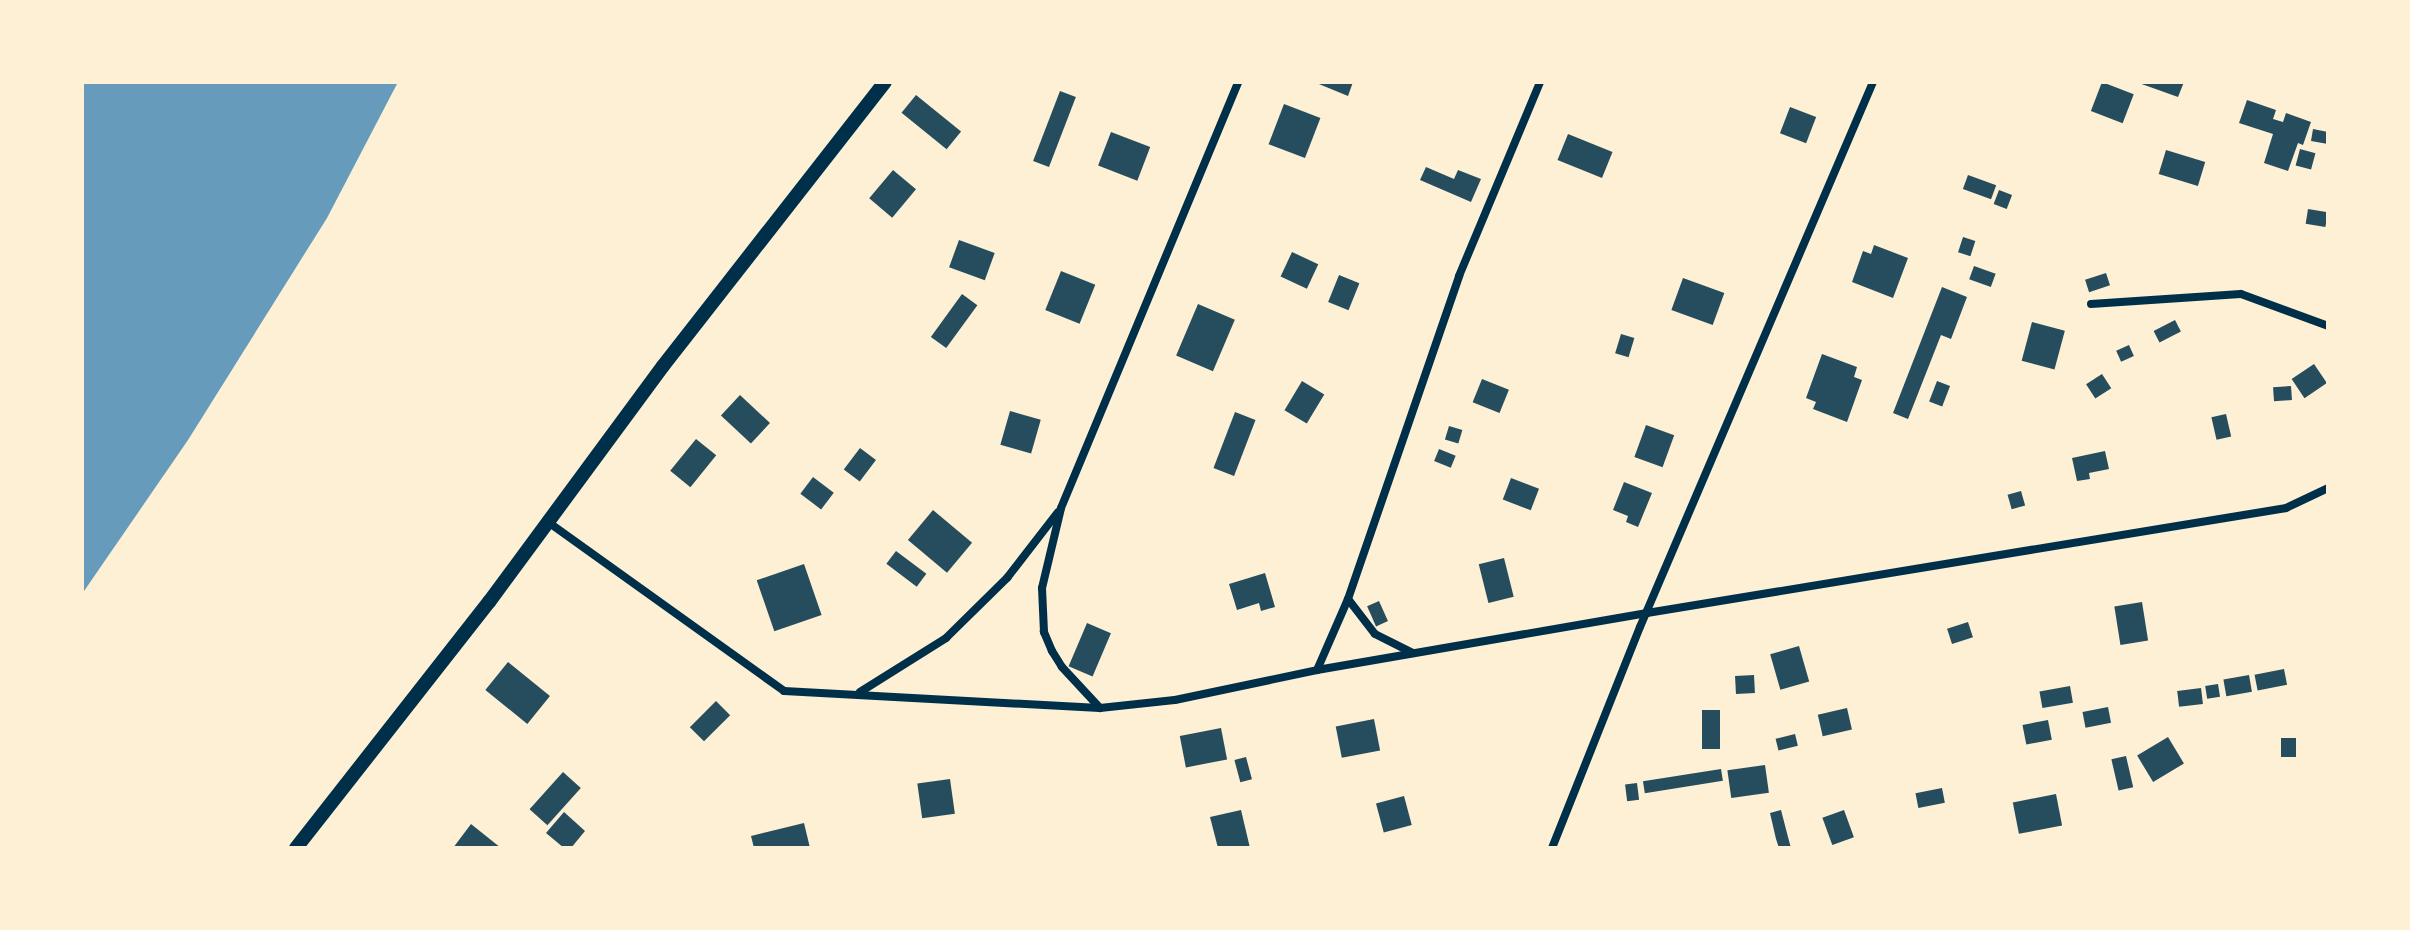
<!DOCTYPE html>
<style>
body{margin:0}
#map{position:relative;width:2410px;height:930px;overflow:hidden;background:#fdf0d5;font-family:Karla,sans-serif}
div>[style]{position:absolute}
.water>*{inset:0;background:#669bbc}
.building>*{inset:0;background:#264d5e;transform-origin:0 0}
.minor>*{height:8px;margin:-4px;padding:0 4px;transform-origin:4px;border-radius:4px;background:#003049}
.tertiary>*{height:14px;margin:-7px;padding:0 7px;transform-origin:7px;border-radius:7px;background:#003049}
span{translate:-50% -50%;white-space:nowrap;text-align:center;line-height:1.15;-webkit-text-stroke:7px #fdf0d5;paint-order:stroke}
.frame{position:absolute;inset:0;border:84px solid #fdf0d5;pointer-events:none}
</style>
<div id="map">
<div class="water">
<div style="clip-path:polygon(82px 82px,398px 82px,327px 218px,188px 440px,82px 594px)"></div>
</div>
<div class="building">
<div style="clip-path:polygon(1314px 82px,1353px 82px,1348px 96px)"></div>
<div style="left:2102px;top:82px;width:34px;height:31px;rotate:21deg"></div>
<div style="clip-path:polygon(2136px 82px,2184px 82px,2178px 97px)"></div>
<div style="left:1060px;top:91px;width:17px;height:75px;rotate:21deg"></div>
<div style="left:916px;top:95px;width:58px;height:23px;rotate:39deg"></div>
<div style="clip-path:polygon(2247px 100px,2276px 110px,2273px 119px,2283px 122px,2286px 113px,2311px 122px,2303px 145px,2298px 143px,2288px 171px,2264px 163px,2273px 134px,2239px 123px)"></div>
<div style="left:1284px;top:104px;width:39px;height:43px;rotate:21deg"></div>
<div style="left:1790px;top:107px;width:28px;height:28px;rotate:21deg"></div>
<div style="clip-path:polygon(2313px 129px,2328px 132px,2328px 144px,2311px 141px)"></div>
<div style="left:1111px;top:132px;width:42px;height:36px;rotate:21deg"></div>
<div style="left:1568px;top:134px;width:48px;height:28px;rotate:22deg"></div>
<div style="left:2300px;top:149px;width:16px;height:17px;rotate:15deg"></div>
<div style="left:2166px;top:150px;width:41px;height:25px;rotate:17deg"></div>
<div style="clip-path:polygon(1426px 167px,1454px 179px,1458px 170px,1481px 179px,1471px 202px,1420px 180px)"></div>
<div style="left:893px;top:170px;width:30px;height:37px;rotate:40deg"></div>
<div style="left:1968px;top:175px;width:30px;height:15px;rotate:20deg"></div>
<div style="left:1999px;top:190px;width:14px;height:15px;rotate:21deg"></div>
<div style="left:2308px;top:209px;width:20px;height:15px;rotate:9deg"></div>
<div style="left:1963px;top:237px;width:13px;height:16px;rotate:18deg"></div>
<div style="left:959px;top:240px;width:38px;height:29px;rotate:20deg"></div>
<div style="clip-path:polygon(1874px 245px,1908px 258px,1893px 298px,1852px 282px,1863px 251px,1871px 254px)"></div>
<div style="left:1292px;top:252px;width:29px;height:27px;rotate:25deg"></div>
<div style="left:1974px;top:266px;width:23px;height:14px;rotate:20deg"></div>
<div style="left:1061px;top:271px;width:37px;height:42px;rotate:22deg"></div>
<div style="left:2106px;top:273px;width:13px;height:22px;rotate:72deg"></div>
<div style="left:1339px;top:275px;width:22px;height:29px;rotate:22deg"></div>
<div style="left:1683px;top:278px;width:44px;height:34px;rotate:20deg"></div>
<div style="clip-path:polygon(1942px 287px,1967px 297px,1951px 339px,1941px 335px,1908px 419px,1893px 413px)"></div>
<div style="left:962px;top:294px;width:19px;height:53px;rotate:36deg"></div>
<div style="left:1198px;top:304px;width:40px;height:56px;rotate:23deg"></div>
<div style="left:2175px;top:320px;width:13px;height:24px;rotate:63deg"></div>
<div style="left:2032px;top:322px;width:34px;height:40px;rotate:15deg"></div>
<div style="left:1621px;top:334px;width:14px;height:20px;rotate:17deg"></div>
<div style="left:2129px;top:345px;width:12px;height:14px;rotate:66deg"></div>
<div style="clip-path:polygon(1822px 354px,1857px 367px,1854px 377px,1862px 380px,1847px 422px,1813px 409px,1816px 402px,1806px 398px)"></div>
<div style="left:2314px;top:364px;width:23px;height:27px;rotate:56deg"></div>
<div style="left:2102px;top:374px;width:17px;height:19px;rotate:57deg"></div>
<div style="left:1482px;top:379px;width:29px;height:25px;rotate:22deg"></div>
<div style="left:1302px;top:381px;width:26px;height:34px;rotate:31deg"></div>
<div style="left:1937px;top:381px;width:14px;height:22px;rotate:21deg"></div>
<div style="left:2291px;top:386px;width:14px;height:18px;rotate:86deg"></div>
<div style="left:740px;top:395px;width:41px;height:28px;rotate:43deg"></div>
<div style="left:1010px;top:411px;width:32px;height:35px;rotate:16deg"></div>
<div style="left:1235px;top:412px;width:22px;height:60px;rotate:21deg"></div>
<div style="left:2226px;top:414px;width:23px;height:15px;rotate:77deg"></div>
<div style="left:1646px;top:425px;width:30px;height:34px;rotate:20deg"></div>
<div style="left:1449px;top:426px;width:14px;height:14px;rotate:17deg"></div>
<div style="left:696px;top:439px;width:26px;height:41px;rotate:39deg"></div>
<div style="left:860px;top:448px;width:20px;height:27px;rotate:37deg"></div>
<div style="left:1439px;top:449px;width:18px;height:13px;rotate:22deg"></div>
<div style="clip-path:polygon(2105px 451px,2109px 469px,2089px 473px,2090px 479px,2077px 481px,2072px 458px)"></div>
<div style="left:813px;top:477px;width:26px;height:21px;rotate:37deg"></div>
<div style="left:1511px;top:478px;width:30px;height:23px;rotate:21deg"></div>
<div style="clip-path:polygon(1624px 482px,1652px 493px,1638px 527px,1626px 522px,1628px 516px,1613px 510px)"></div>
<div style="left:2021px;top:491px;width:15px;height:14px;rotate:74deg"></div>
<div style="left:933px;top:510px;width:51px;height:39px;rotate:40deg"></div>
<div style="left:896px;top:551px;width:38px;height:16px;rotate:37deg"></div>
<div style="left:1504px;top:558px;width:40px;height:26px;rotate:76deg"></div>
<div style="left:804px;top:564px;width:54px;height:50px;rotate:71deg"></div>
<div style="clip-path:polygon(1265px 573px,1275px 607px,1261px 611px,1259px 603px,1237px 610px,1229px 584px)"></div>
<div style="left:1379px;top:601px;width:22px;height:13px;rotate:66deg"></div>
<div style="left:2142px;top:602px;width:39px;height:28px;rotate:81deg"></div>
<div style="left:1968px;top:622px;width:16px;height:22px;rotate:72deg"></div>
<div style="left:1087px;top:623px;width:26px;height:47px;rotate:23deg"></div>
<div style="left:1799px;top:646px;width:37px;height:30px;rotate:74deg"></div>
<div style="left:508px;top:662px;width:54px;height:36px;rotate:39deg"></div>
<div style="left:2284px;top:669px;width:16px;height:30px;rotate:79deg"></div>
<div style="left:1754px;top:675px;width:18px;height:19px;rotate:87deg"></div>
<div style="left:2249px;top:675px;width:17px;height:26px;rotate:80deg"></div>
<div style="left:2218px;top:684px;width:13px;height:13px;rotate:81deg"></div>
<div style="left:2070px;top:686px;width:17px;height:31px;rotate:80deg"></div>
<div style="left:2201px;top:688px;width:16px;height:24px;rotate:83deg"></div>
<div style="left:716px;top:701px;width:20px;height:37px;rotate:45deg"></div>
<div style="left:2108px;top:707px;width:16px;height:26px;rotate:79deg"></div>
<div style="left:1847px;top:708px;width:22px;height:30px;rotate:77deg"></div>
<div style="left:1702px;top:710px;width:18px;height:39px"></div>
<div style="left:1374px;top:719px;width:32px;height:39px;rotate:79deg"></div>
<div style="left:2048px;top:720px;width:20px;height:26px;rotate:79deg"></div>
<div style="left:1221px;top:728px;width:32px;height:42px;rotate:79deg"></div>
<div style="left:1795px;top:734px;width:12px;height:20px;rotate:76deg"></div>
<div style="left:2168px;top:737px;width:31px;height:36px;rotate:59deg"></div>
<div style="left:2281px;top:738px;width:15px;height:19px"></div>
<div style="left:2126px;top:756px;width:32px;height:15px;rotate:77deg"></div>
<div style="left:1246px;top:757px;width:23px;height:12px;rotate:75deg"></div>
<div style="left:1765px;top:765px;width:28px;height:38px;rotate:82deg"></div>
<div style="left:1721px;top:769px;width:12px;height:79px;rotate:81deg"></div>
<div style="left:563px;top:772px;width:24px;height:50px;rotate:42deg"></div>
<div style="left:950px;top:779px;width:35px;height:33px;rotate:82deg"></div>
<div style="left:1637px;top:783px;width:17px;height:12px;rotate:83deg"></div>
<div style="left:1942px;top:788px;width:15px;height:27px;rotate:79deg"></div>
<div style="left:2056px;top:794px;width:32px;height:44px;rotate:79deg"></div>
<div style="left:1404px;top:796px;width:30px;height:29px;rotate:75deg"></div>
<div style="clip-path:polygon(1241px 810px,1250px 848px,1218px 848px,1210px 817px)"></div>
<div style="clip-path:polygon(1781px 810px,1788px 837px,1791px 848px,1779px 848px,1776px 839px,1770px 813px)"></div>
<div style="left:1844px;top:810px;width:29px;height:23px;rotate:70deg"></div>
<div style="clip-path:polygon(564px 812px,585px 831px,571px 848px,564px 848px,546px 833px)"></div>
<div style="clip-path:polygon(804px 823px,810px 848px,754px 848px,751px 836px)"></div>
<div style="clip-path:polygon(471px 824px,501px 848px,453px 848px)"></div>
</div>
<div class="minor">
<div style="left:2091px;top:304px;width:150px;rotate:-3.8deg"></div>
<div style="left:2241px;top:294px;width:93px;rotate:20.2deg"></div>
<div style="left:548px;top:522px;width:290px;rotate:35.6deg"></div>
<div style="left:784px;top:691px;width:316px;rotate:3.1deg"></div>
<div style="left:1100px;top:708px;width:75px;rotate:-6.1deg"></div>
<div style="left:1175px;top:700px;width:145px;rotate:-11.9deg"></div>
<div style="left:1317px;top:670px;width:335px;rotate:-9.8deg"></div>
<div style="left:1647px;top:613px;width:648px;rotate:-9.33deg"></div>
<div style="left:2286px;top:508px;width:47px;rotate:-25.5deg"></div>
<div style="left:1348px;top:599px;width:44px;rotate:52.4deg"></div>
<div style="left:1375px;top:634px;width:42px;rotate:26.6deg"></div>
<div style="left:1317px;top:670px;width:77px;rotate:-66.4deg"></div>
<div style="left:1348px;top:599px;width:342px;rotate:-71deg"></div>
<div style="left:1459px;top:276px;width:210px;rotate:-67.3deg"></div>
<div style="left:860px;top:692px;width:102px;rotate:-32.1deg"></div>
<div style="left:946px;top:638px;width:86px;rotate:-44.5deg"></div>
<div style="left:1007px;top:578px;width:83px;rotate:-52.3deg"></div>
<div style="left:1100px;top:708px;width:56px;rotate:-132.8deg"></div>
<div style="left:1062px;top:667px;width:19px;rotate:-122deg"></div>
<div style="left:1052px;top:651px;width:21px;rotate:-113deg"></div>
<div style="left:1044px;top:632px;width:44px;rotate:-92.6deg"></div>
<div style="left:1042px;top:588px;width:82px;rotate:-76.6deg"></div>
<div style="left:1061px;top:508px;width:461px;rotate:-67.4deg"></div>
<div style="left:1552px;top:848px;width:238px;rotate:-68.3deg"></div>
<div style="left:1640px;top:627px;width:593px;rotate:-66.85deg"></div>
</div>
<div class="tertiary">
<div style="left:296px;top:848px;width:313px;rotate:-51.9deg"></div>
<div style="left:489px;top:602px;width:293px;rotate:-53.6deg"></div>
<div style="left:663px;top:366px;width:360px;rotate:-52deg"></div>
</div>
<div class="frame"></div>
</div>
